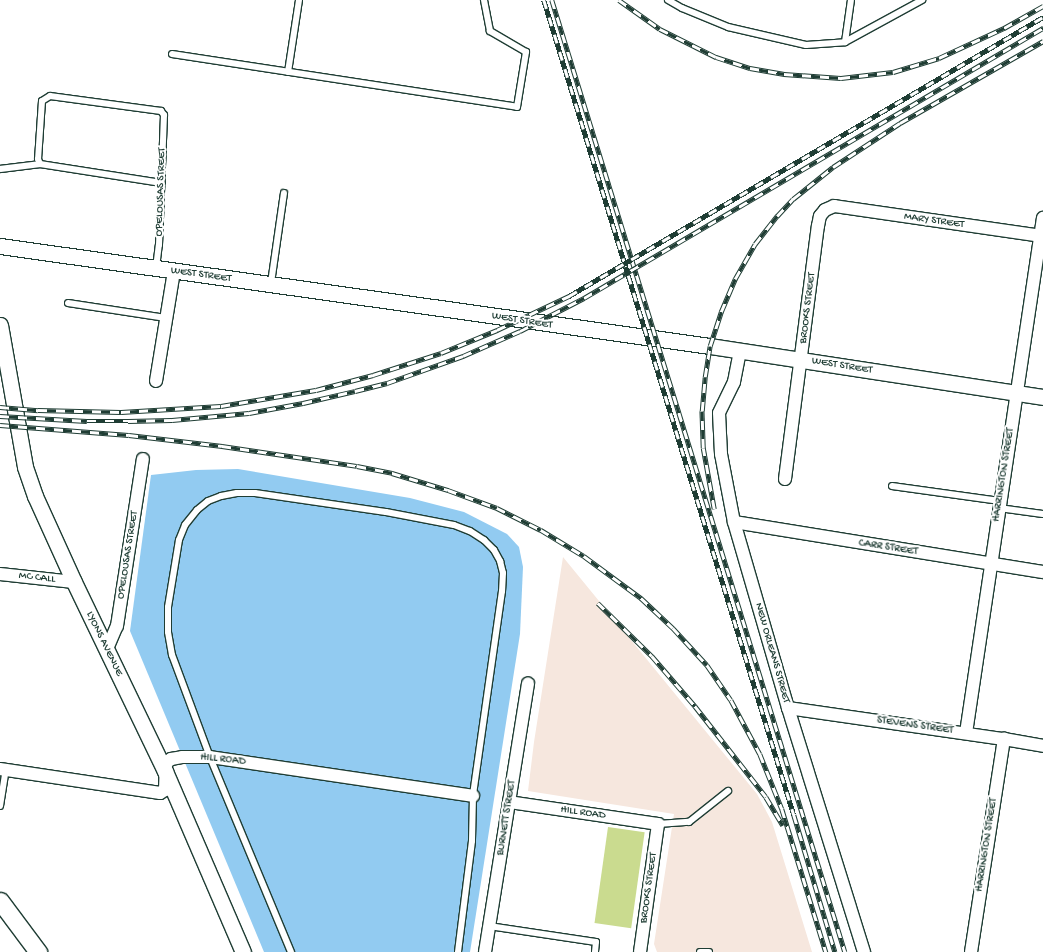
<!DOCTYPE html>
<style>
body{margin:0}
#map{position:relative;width:1043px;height:952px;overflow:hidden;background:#fff;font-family:"Gochi Hand",sans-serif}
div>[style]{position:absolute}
.built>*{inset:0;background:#f6e7de}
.green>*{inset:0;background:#cadb8f;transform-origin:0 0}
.water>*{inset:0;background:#92cbf1}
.roads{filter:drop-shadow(1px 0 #1f3d34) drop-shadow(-1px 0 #1f3d34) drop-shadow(0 1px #1f3d34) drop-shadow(0 -1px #1f3d34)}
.service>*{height:6px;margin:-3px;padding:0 3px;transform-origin:3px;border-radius:3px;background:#fff}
.minor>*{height:12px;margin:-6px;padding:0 6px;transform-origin:6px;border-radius:6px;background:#fff}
.tertiary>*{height:15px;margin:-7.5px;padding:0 7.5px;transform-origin:7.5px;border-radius:7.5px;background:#fff}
.secondary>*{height:17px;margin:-8.5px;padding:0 8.5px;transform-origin:8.5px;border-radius:8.5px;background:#fff}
.rail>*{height:4.5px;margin-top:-2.25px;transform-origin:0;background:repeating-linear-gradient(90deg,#fff 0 9px,#1f3d34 0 18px);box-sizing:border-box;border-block:1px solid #1f3d34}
span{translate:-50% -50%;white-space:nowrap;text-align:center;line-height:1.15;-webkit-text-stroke:4px #fff;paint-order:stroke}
.street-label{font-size:11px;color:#1f3d34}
</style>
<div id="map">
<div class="built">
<div style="clip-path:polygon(563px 557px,757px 794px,772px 822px,812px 952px,657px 952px,654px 944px,674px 814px,528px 791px,534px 742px)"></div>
</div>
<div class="green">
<div style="left:608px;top:827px;width:37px;height:97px;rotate:8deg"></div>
</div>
<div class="water">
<div style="clip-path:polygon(238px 469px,410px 498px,464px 512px,507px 534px,519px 547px,523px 567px,520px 634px,470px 952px,264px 952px,130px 631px,151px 475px,196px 470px)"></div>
</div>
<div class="roads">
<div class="service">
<div style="left:668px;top:0;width:16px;rotate:30deg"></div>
<div style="left:682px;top:8px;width:50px;rotate:22.4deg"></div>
<div style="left:728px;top:27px;width:80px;rotate:13deg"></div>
<div style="left:806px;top:45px;width:39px;rotate:-4deg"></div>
<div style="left:845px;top:42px;width:42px;rotate:-81.9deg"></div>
<div style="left:845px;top:42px;width:88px;rotate:-28.6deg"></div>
<div style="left:172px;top:54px;width:349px;rotate:8.7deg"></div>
<div style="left:517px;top:107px;width:56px;rotate:-80.7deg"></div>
<div style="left:526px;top:52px;width:42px;rotate:-149.7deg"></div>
<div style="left:490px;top:31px;width:32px;rotate:-101deg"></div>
<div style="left:288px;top:72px;width:73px;rotate:-81.3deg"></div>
<div style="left:0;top:169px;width:40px;rotate:-7.1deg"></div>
<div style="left:156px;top:268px;width:23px;rotate:-83deg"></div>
<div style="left:159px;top:245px;width:130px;rotate:-87.8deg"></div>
<div style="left:164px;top:115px;width:5px;rotate:-127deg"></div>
<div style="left:161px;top:111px;width:112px;rotate:-172.3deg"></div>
<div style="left:50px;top:96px;width:9px;rotate:148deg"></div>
<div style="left:42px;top:101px;width:58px;rotate:93.9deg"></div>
<div style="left:38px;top:159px;width:5px;rotate:68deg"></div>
<div style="left:40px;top:164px;width:123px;rotate:8.9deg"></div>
<div style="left:271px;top:283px;width:91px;rotate:-81.8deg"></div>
<div style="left:68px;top:303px;width:99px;rotate:8.7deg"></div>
<div style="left:892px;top:486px;width:109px;rotate:7.9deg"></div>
<div style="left:999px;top:508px;width:44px;rotate:7.8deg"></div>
<div style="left:0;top:806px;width:36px;rotate:-81deg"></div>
<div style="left:658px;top:824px;width:31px;rotate:-4deg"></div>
<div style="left:689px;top:822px;width:50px;rotate:-38.5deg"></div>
<div style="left:489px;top:926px;width:108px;rotate:8.5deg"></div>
<div style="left:596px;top:942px;width:10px;rotate:96deg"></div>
<div style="left:291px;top:952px;width:211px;rotate:-112.6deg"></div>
<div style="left:210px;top:757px;width:109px;rotate:-110.4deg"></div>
<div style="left:172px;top:655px;width:23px;rotate:-100deg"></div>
<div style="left:168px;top:632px;width:25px;rotate:-90deg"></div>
<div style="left:168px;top:607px;width:68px;rotate:-80.7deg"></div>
<div style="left:179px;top:540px;width:16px;rotate:-68deg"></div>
<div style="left:185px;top:525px;width:19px;rotate:-51deg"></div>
<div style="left:197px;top:510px;width:14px;rotate:-39deg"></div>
<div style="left:208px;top:501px;width:14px;rotate:-21deg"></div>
<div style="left:221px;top:496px;width:16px;rotate:-11deg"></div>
<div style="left:237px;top:493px;width:18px"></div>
<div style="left:255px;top:493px;width:132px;rotate:8.3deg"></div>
<div style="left:386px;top:512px;width:69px;rotate:10.8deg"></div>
<div style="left:454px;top:525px;width:17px;rotate:21deg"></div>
<div style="left:470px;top:531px;width:17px;rotate:33deg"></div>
<div style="left:484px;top:540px;width:14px;rotate:45deg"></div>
<div style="left:494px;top:550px;width:13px;rotate:61deg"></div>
<div style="left:500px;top:561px;width:12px;rotate:76deg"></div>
<div style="left:503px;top:573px;width:18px;rotate:93deg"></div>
<div style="left:502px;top:591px;width:207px;rotate:98.1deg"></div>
<div style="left:473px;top:796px;width:45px;rotate:91.3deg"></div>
<div style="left:472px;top:841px;width:112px;rotate:97.2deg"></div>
<div style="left:700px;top:952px;width:9px"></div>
</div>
<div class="minor">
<div style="left:740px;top:351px;width:32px;rotate:101deg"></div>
<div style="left:734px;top:382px;width:34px;rotate:116deg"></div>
<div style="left:719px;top:413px;width:41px;rotate:87.2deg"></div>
<div style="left:721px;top:454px;width:69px;rotate:79.2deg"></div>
<div style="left:734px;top:522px;width:194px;rotate:73.8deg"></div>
<div style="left:788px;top:708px;width:256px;rotate:72.7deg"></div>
<div style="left:156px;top:381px;width:111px;rotate:-80.7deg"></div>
<div style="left:785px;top:479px;width:255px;rotate:-82.6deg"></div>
<div style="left:818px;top:226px;width:10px;rotate:-79deg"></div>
<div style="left:820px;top:216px;width:8px;rotate:-50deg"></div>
<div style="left:825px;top:210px;width:10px;rotate:-24deg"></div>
<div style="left:834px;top:206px;width:211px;rotate:8.2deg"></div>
<div style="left:734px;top:522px;width:313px;rotate:9.2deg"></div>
<div style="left:0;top:574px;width:74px;rotate:6.2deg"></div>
<div style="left:107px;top:649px;width:25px;rotate:-67deg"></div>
<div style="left:117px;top:626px;width:169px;rotate:-81.2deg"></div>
<div style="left:788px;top:708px;width:218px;rotate:8.2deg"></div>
<div style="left:1004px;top:739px;width:40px;rotate:10deg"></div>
<div style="left:966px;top:733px;width:521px;rotate:-81.5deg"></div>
<div style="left:0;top:769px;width:162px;rotate:8.5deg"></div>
<div style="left:160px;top:793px;width:6px;rotate:-31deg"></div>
<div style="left:165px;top:790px;width:27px;rotate:-88deg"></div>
<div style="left:166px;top:763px;width:6px;rotate:-39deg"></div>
<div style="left:171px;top:759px;width:11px;rotate:-10deg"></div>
<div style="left:182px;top:757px;width:28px"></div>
<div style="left:210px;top:757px;width:266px;rotate:8.4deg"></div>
<div style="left:509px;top:802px;width:151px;rotate:8.4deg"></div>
<div style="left:658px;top:824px;width:129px;rotate:98deg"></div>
<div style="left:485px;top:952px;width:272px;rotate:-80.9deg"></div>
<div style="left:971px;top:952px;width:216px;rotate:-81.2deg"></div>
</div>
<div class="tertiary">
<div style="left:0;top:246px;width:717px;rotate:8.02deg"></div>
<div style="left:710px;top:346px;width:337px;rotate:8.7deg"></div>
<div style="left:0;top:325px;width:144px;rotate:80deg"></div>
<div style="left:25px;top:467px;width:31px;rotate:71deg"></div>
<div style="left:35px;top:496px;width:94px;rotate:65.6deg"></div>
<div style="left:74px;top:582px;width:210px;rotate:64.3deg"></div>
<div style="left:165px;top:771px;width:197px;rotate:66.7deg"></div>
</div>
<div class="secondary">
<div style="left:0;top:901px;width:64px;rotate:53.3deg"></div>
</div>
</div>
<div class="rail">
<div style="left:544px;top:0;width:852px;rotate:72.95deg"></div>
<div style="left:794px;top:815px;width:143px;rotate:73.3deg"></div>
<div style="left:552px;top:0;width:996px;rotate:72.89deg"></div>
<div style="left:619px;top:0;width:50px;rotate:35.3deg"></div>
<div style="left:660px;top:29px;width:63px;rotate:26.6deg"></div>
<div style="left:716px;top:57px;width:36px;rotate:18deg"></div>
<div style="left:750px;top:68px;width:35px;rotate:10deg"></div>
<div style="left:784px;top:74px;width:57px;rotate:4deg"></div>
<div style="left:841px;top:78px;width:52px;rotate:-6.6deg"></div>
<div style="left:893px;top:72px;width:48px;rotate:-16.9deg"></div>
<div style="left:939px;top:58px;width:72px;rotate:-24.8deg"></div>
<div style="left:1004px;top:28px;width:45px;rotate:-29.4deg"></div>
<div style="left:0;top:407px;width:38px;rotate:5deg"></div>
<div style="left:38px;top:410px;width:83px;rotate:1.4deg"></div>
<div style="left:121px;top:412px;width:100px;rotate:-3.4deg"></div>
<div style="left:221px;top:406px;width:96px;rotate:-9.6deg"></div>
<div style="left:316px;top:390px;width:59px;rotate:-14.7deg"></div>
<div style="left:373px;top:375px;width:71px;rotate:-17.9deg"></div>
<div style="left:441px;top:353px;width:61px;rotate:-22.3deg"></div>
<div style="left:497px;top:330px;width:80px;rotate:-25.3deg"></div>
<div style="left:569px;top:296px;width:550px;rotate:-30.48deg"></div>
<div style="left:0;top:416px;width:87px;rotate:3.3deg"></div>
<div style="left:87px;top:421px;width:41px"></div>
<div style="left:128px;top:421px;width:44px;rotate:-1.3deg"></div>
<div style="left:172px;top:420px;width:77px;rotate:-5.2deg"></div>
<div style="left:249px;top:413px;width:55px;rotate:-10.5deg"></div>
<div style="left:303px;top:403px;width:53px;rotate:-13deg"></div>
<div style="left:355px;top:391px;width:33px;rotate:-14deg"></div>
<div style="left:387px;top:383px;width:81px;rotate:-19.6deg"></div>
<div style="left:463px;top:356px;width:62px;rotate:-23.7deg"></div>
<div style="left:520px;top:331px;width:72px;rotate:-27.3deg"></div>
<div style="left:584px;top:298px;width:533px;rotate:-30.47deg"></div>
<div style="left:0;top:425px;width:129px;rotate:4.4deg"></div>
<div style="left:129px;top:435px;width:94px;rotate:6.7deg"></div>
<div style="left:222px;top:446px;width:136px;rotate:8.4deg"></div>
<div style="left:357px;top:466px;width:36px;rotate:11deg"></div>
<div style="left:392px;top:473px;width:59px;rotate:16.9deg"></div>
<div style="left:448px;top:490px;width:52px;rotate:20.2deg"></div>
<div style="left:497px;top:508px;width:49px;rotate:26.6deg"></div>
<div style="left:541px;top:530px;width:50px;rotate:31.2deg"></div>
<div style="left:584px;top:556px;width:71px;rotate:36.4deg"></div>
<div style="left:641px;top:598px;width:44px;rotate:43.2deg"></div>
<div style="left:673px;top:628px;width:50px;rotate:47.4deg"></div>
<div style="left:707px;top:665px;width:42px;rotate:55.6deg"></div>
<div style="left:731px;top:700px;width:61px;rotate:61.8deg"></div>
<div style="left:760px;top:754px;width:59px;rotate:68.2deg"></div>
<div style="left:782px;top:809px;width:150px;rotate:72.9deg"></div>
<div style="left:714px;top:509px;width:62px;rotate:-100.2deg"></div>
<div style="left:703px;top:448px;width:37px;rotate:-92deg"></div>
<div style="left:702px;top:411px;width:34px;rotate:-85deg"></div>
<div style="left:705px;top:377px;width:31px;rotate:-81deg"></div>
<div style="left:710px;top:346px;width:36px;rotate:-72deg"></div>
<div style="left:721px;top:312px;width:36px;rotate:-67deg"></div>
<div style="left:735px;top:279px;width:40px;rotate:-60.3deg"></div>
<div style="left:755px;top:244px;width:36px;rotate:-52deg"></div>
<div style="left:777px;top:216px;width:23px;rotate:-47deg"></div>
<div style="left:793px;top:199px;width:51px;rotate:-38.7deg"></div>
<div style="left:833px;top:167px;width:80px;rotate:-33.3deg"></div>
<div style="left:900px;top:123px;width:165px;rotate:-29.8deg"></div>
<div style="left:598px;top:603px;width:76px;rotate:44.5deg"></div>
<div style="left:652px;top:656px;width:66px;rotate:49.3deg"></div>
<div style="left:695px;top:706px;width:115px;rotate:52deg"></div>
<div style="left:766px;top:797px;width:33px;rotate:59deg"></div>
</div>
<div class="street-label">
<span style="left:161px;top:192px;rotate:-88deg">OPELOUSAS STREET</span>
<span style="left:934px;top:221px;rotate:8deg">MARY STREET</span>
<span style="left:201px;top:275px;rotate:8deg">WEST STREET</span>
<span style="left:808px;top:308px;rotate:-83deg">BROOKS STREET</span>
<span style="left:522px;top:321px;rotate:9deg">WEST STREET</span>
<span style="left:842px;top:366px;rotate:9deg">WEST STREET</span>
<span style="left:1004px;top:475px;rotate:-81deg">HARRINGTON STREET</span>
<span style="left:888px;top:548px;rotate:9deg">CARR STREET</span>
<span style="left:128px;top:555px;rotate:-81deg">OPELOUSAS STREET</span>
<span style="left:37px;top:578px;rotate:6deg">MC CALL</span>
<span style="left:104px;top:644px;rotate:64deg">LYONS AVENUE</span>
<span style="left:772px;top:653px;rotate:74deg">NEW ORLEANS STREET</span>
<span style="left:915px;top:726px;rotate:8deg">STEVENS STREET</span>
<span style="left:223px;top:760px;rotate:6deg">HILL ROAD</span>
<span style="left:583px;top:813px;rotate:8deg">HILL ROAD</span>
<span style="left:507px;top:818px;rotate:-81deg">BURNETT STREET</span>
<span style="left:987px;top:845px;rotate:-81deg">HARRINGTON STREET</span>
<span style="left:649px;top:888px;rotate:-82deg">BROOKS STREET</span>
</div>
</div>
